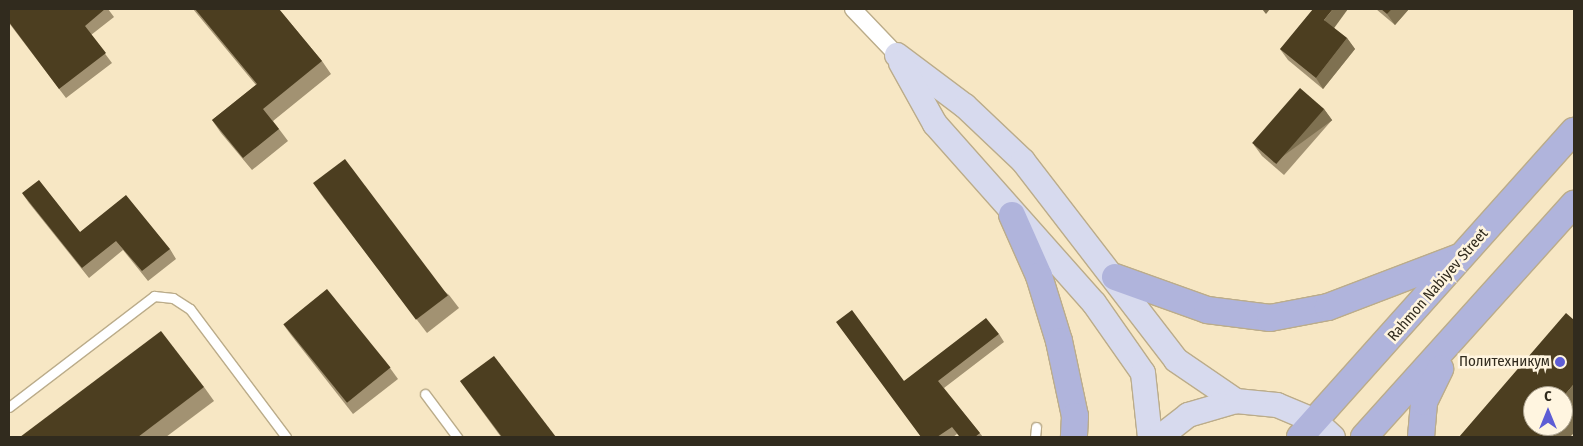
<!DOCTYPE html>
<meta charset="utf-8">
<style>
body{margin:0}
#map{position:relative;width:1583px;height:446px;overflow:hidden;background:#f7e7c4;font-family:"Fira Sans Condensed",sans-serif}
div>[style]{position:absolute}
.roads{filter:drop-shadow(1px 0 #bbac8a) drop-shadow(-1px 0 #bbac8a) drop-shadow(0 1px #bbac8a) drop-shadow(0 -1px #bbac8a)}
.lane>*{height:9px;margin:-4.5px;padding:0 4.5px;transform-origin:4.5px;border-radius:4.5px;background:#fff}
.street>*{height:16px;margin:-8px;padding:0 8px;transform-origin:8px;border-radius:8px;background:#fff}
.secondary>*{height:24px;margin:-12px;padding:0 12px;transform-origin:12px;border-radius:12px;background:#d7daee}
.primary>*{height:26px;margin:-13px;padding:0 13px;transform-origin:13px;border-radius:13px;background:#b0b4dc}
.wall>*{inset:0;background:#a29272}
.shaded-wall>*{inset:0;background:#7f7151;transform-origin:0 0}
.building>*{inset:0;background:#4c3e20;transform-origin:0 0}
.dots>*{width:14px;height:14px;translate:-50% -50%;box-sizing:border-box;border:2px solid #fff5e0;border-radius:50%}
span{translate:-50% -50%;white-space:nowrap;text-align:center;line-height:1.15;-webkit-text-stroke:5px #fff5e0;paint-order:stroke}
.street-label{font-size:15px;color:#312b1e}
.poi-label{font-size:15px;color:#312b1e}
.right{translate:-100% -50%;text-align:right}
.frame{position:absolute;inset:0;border:10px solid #312b1e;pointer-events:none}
.north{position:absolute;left:1523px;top:386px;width:50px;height:50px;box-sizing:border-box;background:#fff5e0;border:1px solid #ada492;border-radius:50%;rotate:0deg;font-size:14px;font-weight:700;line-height:20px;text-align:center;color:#312b1e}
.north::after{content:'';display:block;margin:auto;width:18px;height:22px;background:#5e5dd5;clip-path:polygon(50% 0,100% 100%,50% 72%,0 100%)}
</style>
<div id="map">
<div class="roads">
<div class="lane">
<div style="left:425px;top:394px;width:54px;rotate:53.3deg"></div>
<div style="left:9px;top:407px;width:183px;rotate:-37.4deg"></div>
<div style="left:154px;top:296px;width:19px;rotate:6deg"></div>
<div style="left:173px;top:298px;width:20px;rotate:33deg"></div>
<div style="left:190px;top:309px;width:160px;rotate:53.1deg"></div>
<div style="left:1035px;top:437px;width:10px;rotate:-84deg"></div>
</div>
<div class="street">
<div style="left:853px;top:9px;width:64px;rotate:46.3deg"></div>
</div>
<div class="secondary">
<div style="left:897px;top:55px;width:85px;rotate:36.9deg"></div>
<div style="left:965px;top:106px;width:80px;rotate:43.5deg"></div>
<div style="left:1023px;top:161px;width:251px;rotate:52.4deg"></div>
<div style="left:1176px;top:360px;width:73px;rotate:34.3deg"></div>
<div style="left:901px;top:63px;width:70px;rotate:60.9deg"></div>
<div style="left:935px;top:124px;width:239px;rotate:48.4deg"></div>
<div style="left:1094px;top:303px;width:85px;rotate:55deg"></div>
<div style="left:1143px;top:373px;width:64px;rotate:83.8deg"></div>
<div style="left:1160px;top:437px;width:36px;rotate:-38deg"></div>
<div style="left:1188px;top:415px;width:50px;rotate:-16.3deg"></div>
<div style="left:1236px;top:401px;width:41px;rotate:5.6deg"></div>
<div style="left:1277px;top:405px;width:41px;rotate:22.8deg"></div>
<div style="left:1315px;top:421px;width:24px;rotate:42deg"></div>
</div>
<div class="primary">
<div style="left:1012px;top:215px;width:67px;rotate:66.1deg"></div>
<div style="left:1039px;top:276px;width:68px;rotate:72.9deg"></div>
<div style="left:1059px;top:341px;width:77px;rotate:78deg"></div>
<div style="left:1075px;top:416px;width:21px;rotate:93deg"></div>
<div style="left:1115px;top:277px;width:98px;rotate:19.7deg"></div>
<div style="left:1207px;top:310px;width:64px;rotate:7.2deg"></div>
<div style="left:1270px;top:318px;width:59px;rotate:-10.7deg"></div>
<div style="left:1328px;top:307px;width:140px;rotate:-20.9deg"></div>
<div style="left:1300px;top:437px;width:411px;rotate:-48.2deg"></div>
<div style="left:1364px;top:437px;width:314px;rotate:-48deg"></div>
<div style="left:1421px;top:437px;width:35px;rotate:-85deg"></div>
<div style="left:1424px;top:402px;width:37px;rotate:-64deg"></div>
</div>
</div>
<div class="wall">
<div style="clip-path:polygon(9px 9px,108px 9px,114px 17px,91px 35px,112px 63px,66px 98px,9px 23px)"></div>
<div style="clip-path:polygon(193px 9px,279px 9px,322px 61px,331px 74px,273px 121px,288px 141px,252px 170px,221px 133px,212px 120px,256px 85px)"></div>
<div style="clip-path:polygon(1376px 9px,1409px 9px,1395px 25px)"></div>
<div style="clip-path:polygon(1334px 28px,1347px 38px,1355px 49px,1323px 89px,1288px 60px,1280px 49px)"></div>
<div style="clip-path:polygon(1324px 109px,1332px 120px,1284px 175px,1262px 156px,1254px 145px)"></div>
<div style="clip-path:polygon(313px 183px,449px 295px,459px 308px,427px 333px,323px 197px)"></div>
<div style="clip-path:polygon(22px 193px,80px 232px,170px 249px,176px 259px,148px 281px,123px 250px,89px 278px,29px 203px)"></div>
<div style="clip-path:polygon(283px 324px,390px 368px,398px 379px,353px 414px,291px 335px)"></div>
<div style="clip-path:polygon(999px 334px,1004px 342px,944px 388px,983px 437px,960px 437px,957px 434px,953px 437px,921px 437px,904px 381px)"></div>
<div style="clip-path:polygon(460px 381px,556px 437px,501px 437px)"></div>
<div style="clip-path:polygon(204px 387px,214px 401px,166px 437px,20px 437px)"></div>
</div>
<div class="shaded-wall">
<div style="clip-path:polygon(1262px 9px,1270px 9px,1266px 14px)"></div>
<div style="clip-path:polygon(1333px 9px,1348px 9px,1332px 31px,1324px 20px)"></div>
<div style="clip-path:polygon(1392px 9px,1409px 9px,1395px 25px,1387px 14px)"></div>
<div style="clip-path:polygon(1347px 38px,1355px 49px,1323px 89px,1316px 78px)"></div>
<div style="left:1324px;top:109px;width:14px;height:72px;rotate:54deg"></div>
<div style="clip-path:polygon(1574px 384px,1574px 433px,1570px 437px,1549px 437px,1558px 426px,1563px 426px,1563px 397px)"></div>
</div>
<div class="building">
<div style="clip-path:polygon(9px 9px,105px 9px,85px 26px,106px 53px,59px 89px,9px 22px)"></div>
<div style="clip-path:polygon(195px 9px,279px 9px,322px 61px,263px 109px,279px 129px,243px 158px,212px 120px,257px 84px)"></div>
<div style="clip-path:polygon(1313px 9px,1333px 9px,1324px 20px,1347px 38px,1316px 78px,1280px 49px)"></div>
<div style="clip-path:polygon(1381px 9px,1392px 9px,1387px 14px)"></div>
<div style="left:1300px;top:88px;width:32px;height:73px;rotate:41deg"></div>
<div style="left:345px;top:159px;width:171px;height:40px;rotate:53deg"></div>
<div style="clip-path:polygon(39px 180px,80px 232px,126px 195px,170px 249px,142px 271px,116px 241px,82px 268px,22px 193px)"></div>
<div style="left:327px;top:289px;width:101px;height:56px;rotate:51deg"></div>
<div style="clip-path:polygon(852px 310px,904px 381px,986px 318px,999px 334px,938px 381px,980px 433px,975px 437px,960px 437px,952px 427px,937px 437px,921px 437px,836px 322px)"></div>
<div style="clip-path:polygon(1566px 313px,1574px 320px,1574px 384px,1563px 397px,1563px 396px,1533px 396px,1533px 426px,1558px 426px,1549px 437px,1459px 437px)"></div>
<div style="clip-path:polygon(161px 331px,204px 387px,138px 437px,20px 437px)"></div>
<div style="clip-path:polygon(494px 356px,556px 437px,502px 437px,460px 381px)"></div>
<div style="clip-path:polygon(1563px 398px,1574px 408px,1563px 421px)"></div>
</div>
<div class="dots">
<div style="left:1560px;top:362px;background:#5e5dd5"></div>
</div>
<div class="street-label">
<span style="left:1438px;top:285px;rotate:-49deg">Rahmon Nabiyev Street</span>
</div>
<div class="poi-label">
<span class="right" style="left:1550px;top:362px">Политехникум</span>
</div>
<div class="frame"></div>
<div class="north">С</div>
</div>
